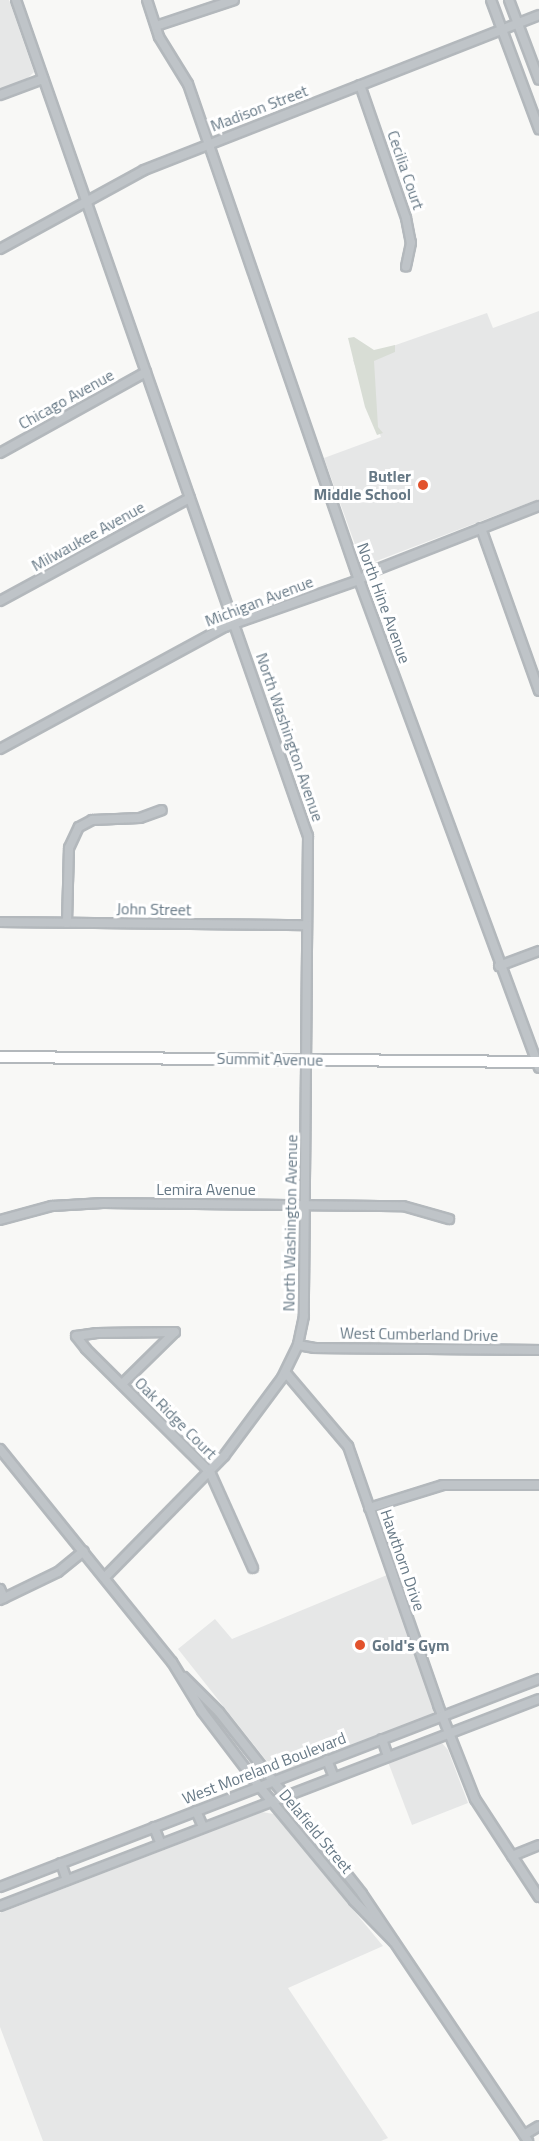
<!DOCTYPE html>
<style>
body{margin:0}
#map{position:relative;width:539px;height:2141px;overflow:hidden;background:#f8f8f6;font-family:"Titillium Web",sans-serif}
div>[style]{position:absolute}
.built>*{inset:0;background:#e6e7e7}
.green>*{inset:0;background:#d8ddd5}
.roads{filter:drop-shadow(2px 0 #b3b8bc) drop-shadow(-2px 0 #b3b8bc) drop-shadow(0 2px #b3b8bc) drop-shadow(0 -2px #b3b8bc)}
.minor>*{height:8px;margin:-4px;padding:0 4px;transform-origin:4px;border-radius:4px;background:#bfc4c8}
.major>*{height:10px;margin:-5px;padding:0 5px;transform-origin:5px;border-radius:5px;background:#fff}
.dots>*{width:16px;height:16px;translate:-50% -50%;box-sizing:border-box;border:3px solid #fff;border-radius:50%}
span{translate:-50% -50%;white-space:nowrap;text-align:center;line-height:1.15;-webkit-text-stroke:6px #fff;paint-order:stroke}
.street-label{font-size:16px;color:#677986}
.poi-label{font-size:16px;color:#677986;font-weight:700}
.right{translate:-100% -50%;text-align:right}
.left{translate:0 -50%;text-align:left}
</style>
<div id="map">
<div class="built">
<div style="clip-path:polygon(0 0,9px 0,34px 72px,27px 79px,0 89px)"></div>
<div style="clip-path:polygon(539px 311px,539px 499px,374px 562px,362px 564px,324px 458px,381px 437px,353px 360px,487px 313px,493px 328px)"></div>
<div style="clip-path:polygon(387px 1575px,433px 1705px,433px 1715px,277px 1774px,178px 1649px,215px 1619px,232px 1639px)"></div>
<div style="clip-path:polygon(442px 1743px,448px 1750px,468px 1803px,412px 1825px,388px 1762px)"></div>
<div style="clip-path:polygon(262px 1812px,274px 1814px,383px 1946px,288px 1988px,388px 2138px,381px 2141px,43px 2141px,0 2027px,0 1913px)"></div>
</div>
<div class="green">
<div style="clip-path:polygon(354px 337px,374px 350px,395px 345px,395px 352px,374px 361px,378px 427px,383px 433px,377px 435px,365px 407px,348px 338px)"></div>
</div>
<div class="roads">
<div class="minor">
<div style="left:16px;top:0;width:886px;rotate:70.75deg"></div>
<div style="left:308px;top:836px;width:480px;rotate:90.5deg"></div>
<div style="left:304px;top:1316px;width:30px;rotate:102deg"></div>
<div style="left:298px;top:1345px;width:37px;rotate:116deg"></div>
<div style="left:282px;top:1378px;width:97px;rotate:126.6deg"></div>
<div style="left:224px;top:1456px;width:170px;rotate:134.5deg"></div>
<div style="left:147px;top:0;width:39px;rotate:72deg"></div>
<div style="left:159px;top:37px;width:55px;rotate:58.3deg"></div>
<div style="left:188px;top:84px;width:525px;rotate:70.98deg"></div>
<div style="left:359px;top:580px;width:520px;rotate:69.75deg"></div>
<div style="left:491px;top:0;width:138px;rotate:69.6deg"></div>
<div style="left:509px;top:0;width:85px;rotate:69.4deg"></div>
<div style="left:156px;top:26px;width:82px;rotate:-18.4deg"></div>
<div style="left:360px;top:85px;width:141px;rotate:70.9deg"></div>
<div style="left:406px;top:218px;width:25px;rotate:79deg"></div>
<div style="left:411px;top:243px;width:24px;rotate:102deg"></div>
<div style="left:0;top:95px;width:46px;rotate:-20.4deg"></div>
<div style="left:0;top:249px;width:164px;rotate:-28.7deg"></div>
<div style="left:144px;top:170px;width:424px;rotate:-21.4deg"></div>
<div style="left:0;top:453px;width:167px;rotate:-29deg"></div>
<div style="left:481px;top:528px;width:173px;rotate:70.4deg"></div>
<div style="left:0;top:601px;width:216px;rotate:-28.5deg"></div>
<div style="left:0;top:749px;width:256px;rotate:-28.5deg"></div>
<div style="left:225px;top:627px;width:142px;rotate:-19.3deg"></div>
<div style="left:359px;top:580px;width:17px;rotate:-33deg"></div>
<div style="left:373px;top:571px;width:178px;rotate:-21.4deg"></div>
<div style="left:0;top:922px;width:307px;rotate:0.6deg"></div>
<div style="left:67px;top:923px;width:75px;rotate:-88.5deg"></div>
<div style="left:69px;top:848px;width:23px;rotate:-65deg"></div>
<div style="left:79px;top:827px;width:15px;rotate:-28deg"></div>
<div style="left:92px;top:820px;width:48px;rotate:-2.4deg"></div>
<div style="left:140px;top:818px;width:23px;rotate:-20deg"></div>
<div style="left:499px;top:966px;width:43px;rotate:-20.6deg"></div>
<div style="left:0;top:1220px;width:54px;rotate:-15.1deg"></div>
<div style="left:52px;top:1206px;width:51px;rotate:-3.4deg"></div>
<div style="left:103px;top:1203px;width:300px;rotate:0.6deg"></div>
<div style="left:403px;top:1206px;width:48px;rotate:15.8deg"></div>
<div style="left:175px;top:1332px;width:78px;rotate:179.3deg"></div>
<div style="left:97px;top:1333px;width:21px;rotate:172deg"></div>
<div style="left:76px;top:1336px;width:16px;rotate:52deg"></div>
<div style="left:86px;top:1349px;width:175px;rotate:44.8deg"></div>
<div style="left:210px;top:1472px;width:105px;rotate:65.9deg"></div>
<div style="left:298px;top:1345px;width:17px;rotate:10deg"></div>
<div style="left:315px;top:1348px;width:224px;rotate:0.5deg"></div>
<div style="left:286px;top:1373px;width:96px;rotate:49.7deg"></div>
<div style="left:348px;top:1446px;width:274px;rotate:70.8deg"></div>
<div style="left:438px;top:1705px;width:101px;rotate:68.5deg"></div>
<div style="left:475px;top:1799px;width:117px;rotate:56.9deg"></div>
<div style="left:122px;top:1384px;width:74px;rotate:-44.5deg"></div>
<div style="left:0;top:1449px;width:274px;rotate:51.1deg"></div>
<div style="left:172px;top:1662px;width:57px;rotate:58.5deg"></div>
<div style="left:202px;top:1711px;width:94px;rotate:52.8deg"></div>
<div style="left:259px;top:1786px;width:149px;rotate:50.4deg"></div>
<div style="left:354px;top:1901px;width:57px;rotate:45.7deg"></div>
<div style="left:369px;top:1508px;width:77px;rotate:-17.3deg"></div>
<div style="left:443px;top:1485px;width:96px"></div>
<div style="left:0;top:1589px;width:10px;rotate:66deg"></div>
<div style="left:0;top:1600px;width:64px;rotate:-25.8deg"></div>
<div style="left:58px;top:1572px;width:33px;rotate:-39deg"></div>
<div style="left:184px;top:1677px;width:49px;rotate:45deg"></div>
<div style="left:219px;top:1712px;width:231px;rotate:51.8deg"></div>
<div style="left:362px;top:1894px;width:298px;rotate:56.1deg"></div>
<div style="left:382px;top:1739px;width:18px;rotate:71deg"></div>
<div style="left:327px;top:1760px;width:18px;rotate:68deg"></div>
<div style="left:196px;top:1811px;width:17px;rotate:66deg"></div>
<div style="left:154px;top:1827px;width:18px;rotate:68deg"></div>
<div style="left:512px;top:1856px;width:29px;rotate:-22deg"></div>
<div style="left:61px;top:1863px;width:18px;rotate:71deg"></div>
<div style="left:0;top:1887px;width:578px;rotate:-21.1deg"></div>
<div style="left:0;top:1906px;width:577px;rotate:-21.01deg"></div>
<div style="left:524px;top:2135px;width:17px;rotate:-31deg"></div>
</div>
<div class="major">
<div style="left:0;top:1057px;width:539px;rotate:0.53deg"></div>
</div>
</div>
<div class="dots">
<div style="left:423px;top:485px;background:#e2522c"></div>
<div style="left:360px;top:1645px;background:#e2522c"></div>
</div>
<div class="street-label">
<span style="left:259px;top:108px;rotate:-21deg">Madison Street</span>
<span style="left:406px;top:170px;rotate:71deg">Cecilia Court</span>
<span style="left:66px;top:399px;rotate:-29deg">Chicago Avenue</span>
<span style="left:88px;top:536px;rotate:-29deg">Milwaukee Avenue</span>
<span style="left:259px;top:601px;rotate:-21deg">Michigan Avenue</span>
<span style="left:384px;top:603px;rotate:70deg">North Hine Avenue</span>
<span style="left:290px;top:737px;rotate:71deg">North Washington Avenue</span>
<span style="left:154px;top:909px;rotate:1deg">John Street</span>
<span style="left:270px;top:1059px;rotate:1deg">Summit Avenue</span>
<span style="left:206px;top:1189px">Lemira Avenue</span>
<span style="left:290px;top:1223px;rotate:-89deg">North Washington Avenue</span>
<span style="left:419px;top:1334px;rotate:1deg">West Cumberland Drive</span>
<span style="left:176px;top:1418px;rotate:45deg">Oak Ridge Court</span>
<span style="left:403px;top:1560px;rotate:71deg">Hawthorn Drive</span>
<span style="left:264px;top:1768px;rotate:-21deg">West Moreland Boulevard</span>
<span style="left:316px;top:1831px;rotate:50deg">Delafield Street</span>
</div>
<div class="poi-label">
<span class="right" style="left:411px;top:485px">Butler<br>Middle School</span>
<span class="left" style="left:372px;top:1645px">Gold's Gym</span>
</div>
</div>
